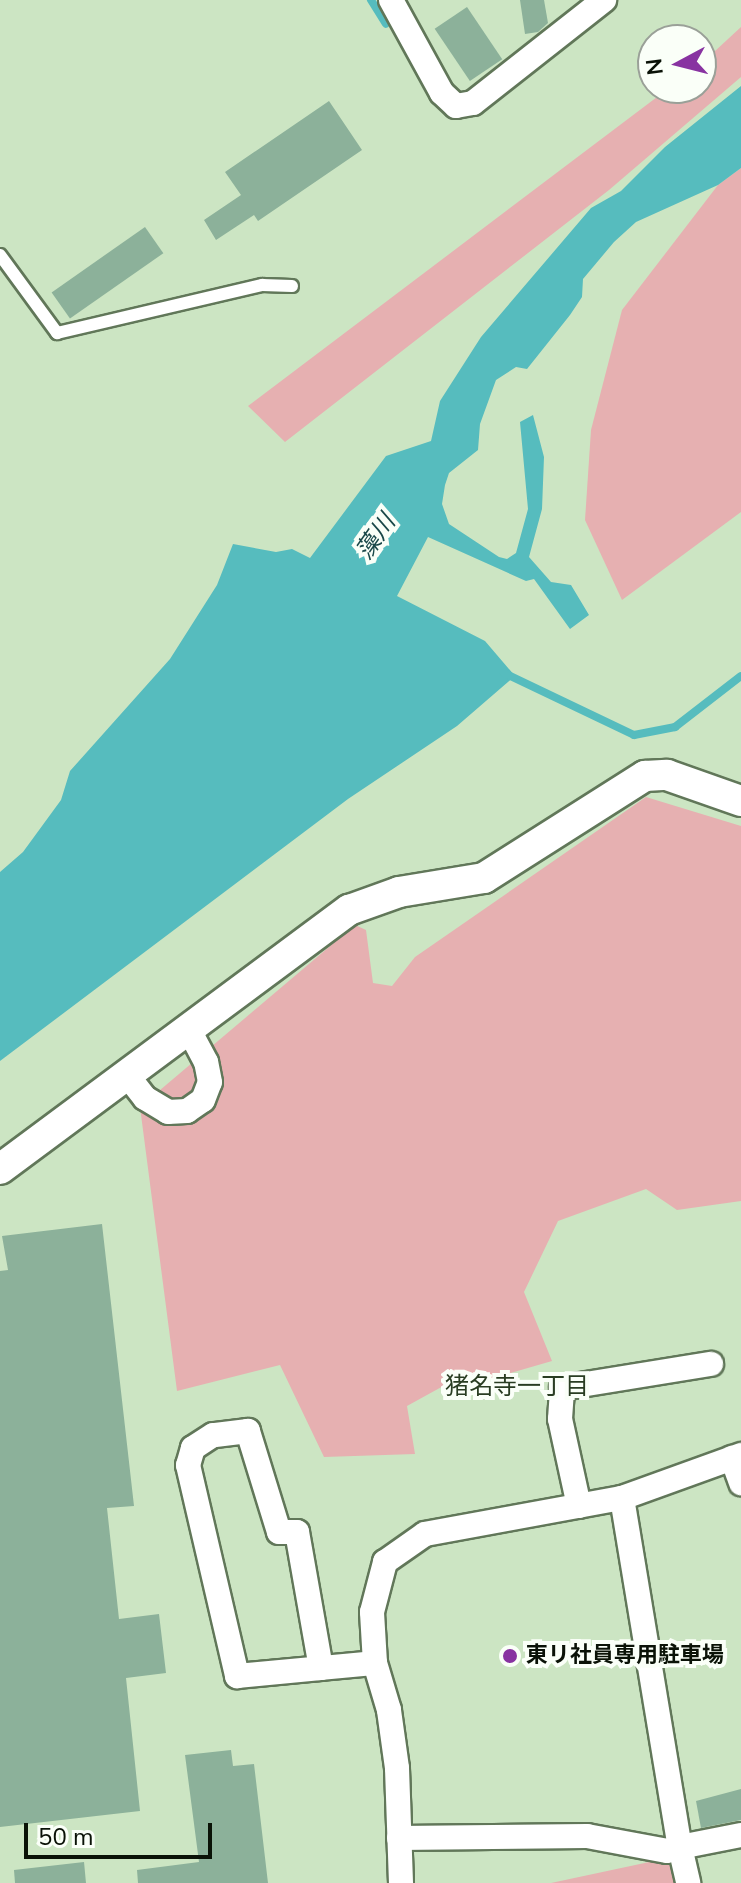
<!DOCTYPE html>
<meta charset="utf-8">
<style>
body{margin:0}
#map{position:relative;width:741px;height:1883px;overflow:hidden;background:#cce5c3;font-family:"Nunito Sans","Noto Sans JP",sans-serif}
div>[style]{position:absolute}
.green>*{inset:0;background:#e6b0b1}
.water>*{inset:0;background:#56bcbe}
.stream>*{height:8px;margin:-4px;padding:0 4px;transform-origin:4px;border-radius:4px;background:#56bcbe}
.building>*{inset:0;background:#8cb19a;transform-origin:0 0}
.roads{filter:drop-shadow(2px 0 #617759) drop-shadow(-2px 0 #617759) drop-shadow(0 2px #617759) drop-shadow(0 -2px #617759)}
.service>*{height:12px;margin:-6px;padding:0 6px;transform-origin:6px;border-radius:6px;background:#fff}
.minor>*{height:24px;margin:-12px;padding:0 12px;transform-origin:12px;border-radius:12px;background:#fff}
.tertiary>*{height:30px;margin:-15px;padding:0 15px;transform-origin:15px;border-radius:15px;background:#fff}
.dots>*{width:22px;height:22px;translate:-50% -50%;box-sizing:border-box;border:4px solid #fafff8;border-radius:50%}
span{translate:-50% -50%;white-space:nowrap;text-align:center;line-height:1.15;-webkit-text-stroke:8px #fafff8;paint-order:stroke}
.poi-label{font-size:22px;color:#0a1207;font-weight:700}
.left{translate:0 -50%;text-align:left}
.water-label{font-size:24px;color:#1a4849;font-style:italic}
.neighbourhood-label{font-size:24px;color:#293d22}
.north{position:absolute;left:637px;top:24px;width:80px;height:80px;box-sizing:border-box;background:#fafff8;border:2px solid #9aa098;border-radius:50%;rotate:263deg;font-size:22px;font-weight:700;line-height:32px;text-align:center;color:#0a1207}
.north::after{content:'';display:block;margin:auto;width:28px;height:36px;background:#8833a1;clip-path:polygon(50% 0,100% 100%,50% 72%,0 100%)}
.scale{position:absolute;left:24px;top:1823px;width:188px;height:36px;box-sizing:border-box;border:4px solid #0a1207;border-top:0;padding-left:10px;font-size:24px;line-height:28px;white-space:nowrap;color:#0a1207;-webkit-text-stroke:6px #fafff8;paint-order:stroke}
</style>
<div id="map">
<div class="green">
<div style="clip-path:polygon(741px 27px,741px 77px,609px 190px,285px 442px,248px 406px,669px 88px,701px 88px,701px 64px)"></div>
<div style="clip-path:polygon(741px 168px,741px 512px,622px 600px,585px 520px,591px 430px,622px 310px,718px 185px)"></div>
<div style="clip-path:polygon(646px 797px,741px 826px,741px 1201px,677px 1210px,646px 1189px,558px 1221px,524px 1292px,552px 1361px,487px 1380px,456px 1379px,407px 1406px,415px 1454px,324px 1457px,280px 1365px,177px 1391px,140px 1107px,355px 925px,366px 930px,373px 983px,392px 986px,415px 957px)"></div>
<div style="clip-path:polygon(668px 1858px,676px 1862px,681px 1883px,551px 1883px)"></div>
</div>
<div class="water">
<div style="clip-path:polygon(741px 86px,741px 168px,718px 185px,636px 222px,614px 242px,583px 279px,582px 297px,570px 315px,527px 369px,516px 367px,496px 380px,480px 424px,478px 450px,449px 473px,445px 485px,442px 504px,449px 524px,499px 557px,507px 559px,516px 553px,528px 509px,520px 422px,533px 415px,544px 457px,542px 509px,529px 557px,551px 582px,571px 585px,589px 615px,570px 629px,534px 579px,526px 581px,428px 537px,397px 596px,485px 641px,515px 676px,457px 726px,348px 799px,0 1061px,0 872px,23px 852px,61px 800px,70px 771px,170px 659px,217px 585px,233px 544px,276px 552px,292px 549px,310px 558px,386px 456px,431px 441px,440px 401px,481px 337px,591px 208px,621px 191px,665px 147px)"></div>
</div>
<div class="stream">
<div style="left:371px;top:0;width:28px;rotate:58deg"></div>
<div style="left:504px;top:673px;width:144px;rotate:25.5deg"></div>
<div style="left:634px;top:735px;width:42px;rotate:-11deg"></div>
<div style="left:675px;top:727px;width:83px;rotate:-37.7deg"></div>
</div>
<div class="building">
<div style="clip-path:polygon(520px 0,544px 0,548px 23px,538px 32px,525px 34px)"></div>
<div style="left:467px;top:7px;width:63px;height:39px;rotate:56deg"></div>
<div style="clip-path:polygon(329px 101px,362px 150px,258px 221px,254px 215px,216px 240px,204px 220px,241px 195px,225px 172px)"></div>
<div style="left:145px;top:227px;width:32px;height:114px;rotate:55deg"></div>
<div style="clip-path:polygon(102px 1224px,134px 1506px,107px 1508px,119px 1619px,159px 1614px,166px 1673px,126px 1678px,140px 1811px,0 1827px,0 1271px,8px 1270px,2px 1236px)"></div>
<div style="clip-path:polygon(231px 1750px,233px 1766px,254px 1764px,268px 1883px,138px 1883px,137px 1870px,199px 1862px,185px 1755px)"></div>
<div style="clip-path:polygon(741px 1789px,741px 1820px,701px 1828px,696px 1801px)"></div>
<div style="clip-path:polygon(84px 1862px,86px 1883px,15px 1883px,14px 1870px)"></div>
</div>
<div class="roads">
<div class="service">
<div style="left:0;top:255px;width:97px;rotate:53.8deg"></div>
<div style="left:57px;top:333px;width:211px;rotate:-13.2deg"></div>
<div style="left:262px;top:285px;width:30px;rotate:2deg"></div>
</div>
<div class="minor">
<div style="left:391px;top:0;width:106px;rotate:61.3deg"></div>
<div style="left:442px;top:93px;width:19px;rotate:43deg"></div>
<div style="left:456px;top:106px;width:17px;rotate:-10deg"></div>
<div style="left:473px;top:103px;width:167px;rotate:-38.2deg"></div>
<div style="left:127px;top:1075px;width:29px;rotate:52deg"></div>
<div style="left:145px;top:1098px;width:27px;rotate:31deg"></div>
<div style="left:168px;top:1112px;width:19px;rotate:-3deg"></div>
<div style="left:187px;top:1111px;width:19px;rotate:-35deg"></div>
<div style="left:203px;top:1100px;width:19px;rotate:-69deg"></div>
<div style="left:210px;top:1082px;width:20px;rotate:-101deg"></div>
<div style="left:206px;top:1062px;width:38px;rotate:-118deg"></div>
<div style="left:732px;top:1458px;width:27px;rotate:70deg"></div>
<div style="left:622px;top:1498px;width:354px;rotate:80.6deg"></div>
<div style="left:680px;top:1847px;width:62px;rotate:-11.1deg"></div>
<div style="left:579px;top:1506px;width:89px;rotate:-102.3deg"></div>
<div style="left:560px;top:1419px;width:31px;rotate:-86deg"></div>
<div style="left:562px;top:1388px;width:151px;rotate:-9.2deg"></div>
<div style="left:321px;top:1668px;width:138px;rotate:-100deg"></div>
<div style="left:297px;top:1532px;width:18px;rotate:180deg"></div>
<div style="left:279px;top:1532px;width:106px;rotate:-107.1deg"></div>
<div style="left:248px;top:1431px;width:35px;rotate:173deg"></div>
<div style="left:213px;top:1435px;width:24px;rotate:147deg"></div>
<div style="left:193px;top:1448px;width:18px;rotate:106deg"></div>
<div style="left:188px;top:1465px;width:217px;rotate:76.9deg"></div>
<div style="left:237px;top:1676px;width:84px;rotate:-5.4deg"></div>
<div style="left:321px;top:1668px;width:54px;rotate:-5.3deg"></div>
<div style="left:399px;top:1838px;width:188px;rotate:-0.6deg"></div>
<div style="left:587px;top:1836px;width:81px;rotate:10.6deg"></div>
<div style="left:667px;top:1851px;width:14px;rotate:-17deg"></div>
<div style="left:680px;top:1847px;width:37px;rotate:77deg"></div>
<div style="left:401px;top:1883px;width:115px;rotate:-92deg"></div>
<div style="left:397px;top:1768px;width:59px;rotate:-97.9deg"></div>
<div style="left:389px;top:1710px;width:49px;rotate:-106.6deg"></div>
<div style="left:375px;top:1663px;width:51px;rotate:-93.4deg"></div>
<div style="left:372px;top:1612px;width:52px;rotate:-75.4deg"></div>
<div style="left:385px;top:1562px;width:49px;rotate:-35deg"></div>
<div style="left:425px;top:1534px;width:200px;rotate:-10.4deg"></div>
<div style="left:622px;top:1498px;width:127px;rotate:-19.9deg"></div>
</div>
<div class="tertiary">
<div style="left:0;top:1169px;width:435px;rotate:-36.6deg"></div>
<div style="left:349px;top:910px;width:53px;rotate:-19.8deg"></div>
<div style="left:399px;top:892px;width:86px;rotate:-9.4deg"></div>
<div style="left:484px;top:878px;width:191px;rotate:-32.4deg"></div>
<div style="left:645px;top:776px;width:22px;rotate:-3deg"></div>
<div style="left:667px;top:775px;width:78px;rotate:19.4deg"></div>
</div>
</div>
<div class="dots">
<div style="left:510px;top:1656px;background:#8833a1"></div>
</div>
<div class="poi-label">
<span class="left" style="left:526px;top:1656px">東リ社員専用駐車場</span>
</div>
<div class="water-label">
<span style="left:376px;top:537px;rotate:-55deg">藻川</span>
</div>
<div class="neighbourhood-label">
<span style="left:517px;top:1387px">猪名寺一丁目</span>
</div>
<div class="north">N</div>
<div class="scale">50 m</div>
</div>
